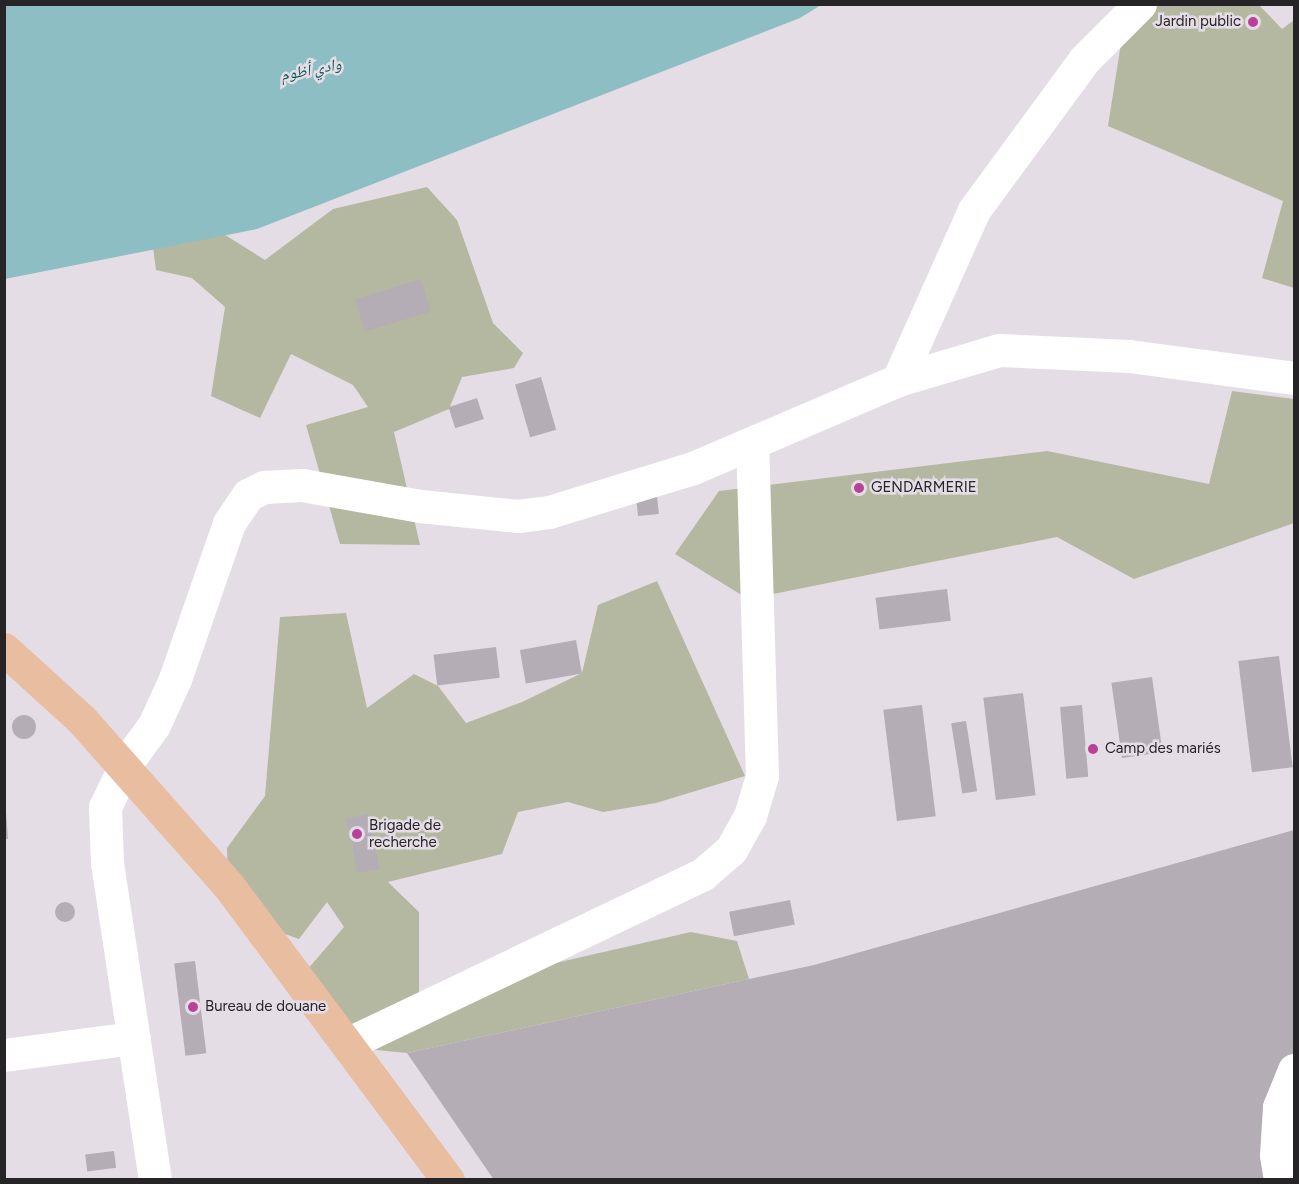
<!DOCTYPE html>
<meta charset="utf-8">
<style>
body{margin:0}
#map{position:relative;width:1299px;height:1184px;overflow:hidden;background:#e5dde6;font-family:Figtree,"Noto Naskh Arabic",sans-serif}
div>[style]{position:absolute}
.green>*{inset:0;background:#b5b8a0}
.water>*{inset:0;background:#8cbec3}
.building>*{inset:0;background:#b4adb6;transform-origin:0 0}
.round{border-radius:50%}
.minor>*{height:33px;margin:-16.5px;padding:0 16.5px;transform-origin:16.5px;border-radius:16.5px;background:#fff}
.major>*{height:33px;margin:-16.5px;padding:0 16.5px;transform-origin:16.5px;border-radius:16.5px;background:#e8bda0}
.dots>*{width:16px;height:16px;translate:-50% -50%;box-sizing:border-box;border:3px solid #e5dde6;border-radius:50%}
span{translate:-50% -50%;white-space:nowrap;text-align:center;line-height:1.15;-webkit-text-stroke:5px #e5dde6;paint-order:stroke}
.poi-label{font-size:15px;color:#272428}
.right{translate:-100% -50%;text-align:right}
.left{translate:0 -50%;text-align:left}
.water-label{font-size:16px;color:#10585e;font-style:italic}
.frame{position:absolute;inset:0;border:6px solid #272428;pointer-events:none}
</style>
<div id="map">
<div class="green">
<div style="clip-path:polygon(1127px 5px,1259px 5px,1282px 29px,1294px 20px,1294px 288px,1262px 278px,1283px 201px,1108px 126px)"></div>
<div style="clip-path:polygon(427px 187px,457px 220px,493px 323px,523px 353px,514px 368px,462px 377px,449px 409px,394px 432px,420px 545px,340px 544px,306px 425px,368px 407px,353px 385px,291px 354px,260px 418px,211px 396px,225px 307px,192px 278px,156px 270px,153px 247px,222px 233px,265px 260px,333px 209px)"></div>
<div style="clip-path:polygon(1232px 391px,1294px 399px,1294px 523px,1134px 579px,1057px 537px,748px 599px,675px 554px,719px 491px,1047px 451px,1209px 484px)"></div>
<div style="clip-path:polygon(657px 581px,745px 776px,656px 803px,603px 812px,568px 802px,518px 812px,502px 854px,388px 882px,419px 912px,419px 1003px,538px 967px,691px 932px,737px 941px,749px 979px,407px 1053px,345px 1047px,300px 978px,344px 927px,327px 902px,299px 939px,229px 914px,227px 848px,265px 796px,280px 617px,346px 613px,367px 708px,414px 674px,438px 686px,466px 723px,522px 702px,582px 673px,598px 605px)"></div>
</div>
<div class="water">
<div style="clip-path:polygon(5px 4px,821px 4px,821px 5px,800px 18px,257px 229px,5px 279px)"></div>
</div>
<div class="building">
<div style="left:421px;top:279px;width:34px;height:69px;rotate:73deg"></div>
<div style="left:541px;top:377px;width:55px;height:27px;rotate:74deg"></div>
<div style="left:477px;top:398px;width:22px;height:30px;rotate:72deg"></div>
<div style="left:657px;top:496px;width:18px;height:21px;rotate:84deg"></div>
<div style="left:947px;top:589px;width:32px;height:72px;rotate:83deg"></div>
<div style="left:576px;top:640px;width:34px;height:57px;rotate:80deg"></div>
<div style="left:496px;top:647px;width:31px;height:63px;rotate:83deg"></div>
<div style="left:1279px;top:656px;width:112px;height:41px;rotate:83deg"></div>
<div style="left:1152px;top:677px;width:76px;height:41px;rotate:82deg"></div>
<div style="left:1023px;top:693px;width:103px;height:40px;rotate:83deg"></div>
<div style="left:922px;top:705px;width:112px;height:39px;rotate:83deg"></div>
<div style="left:1082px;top:705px;width:72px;height:22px;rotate:85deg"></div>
<div class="round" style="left:12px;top:715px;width:24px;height:24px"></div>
<div style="left:966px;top:721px;width:71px;height:15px;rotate:81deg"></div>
<div style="clip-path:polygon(4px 812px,6px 812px,8px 839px,4px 839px)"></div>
<div style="left:368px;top:814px;width:56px;height:22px;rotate:78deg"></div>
<div style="clip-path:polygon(1294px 830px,1294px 1180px,494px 1180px,407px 1053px,814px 965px)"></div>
<div style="left:790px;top:900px;width:25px;height:62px;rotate:79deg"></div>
<div class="round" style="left:55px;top:902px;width:20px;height:20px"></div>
<div style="left:195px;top:961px;width:93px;height:21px;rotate:83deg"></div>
<div style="left:114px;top:1151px;width:17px;height:29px;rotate:83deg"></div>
</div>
<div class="minor">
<div style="left:898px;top:380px;width:186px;rotate:-65.9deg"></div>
<div style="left:974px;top:210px;width:186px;rotate:-53.7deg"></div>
<div style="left:1084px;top:60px;width:79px;rotate:-45deg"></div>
<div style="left:349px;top:1043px;width:392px;rotate:-25.5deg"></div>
<div style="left:703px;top:874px;width:37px;rotate:-41deg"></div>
<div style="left:731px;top:850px;width:39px;rotate:-61deg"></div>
<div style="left:750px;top:816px;width:42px;rotate:-73.3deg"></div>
<div style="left:762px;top:776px;width:333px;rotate:-91.7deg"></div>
<div style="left:4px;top:1055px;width:131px;rotate:-7.5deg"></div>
<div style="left:155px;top:1180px;width:320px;rotate:-98.6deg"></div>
<div style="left:107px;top:864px;width:57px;rotate:-92deg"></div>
<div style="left:105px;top:807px;width:47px;rotate:-64.5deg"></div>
<div style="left:125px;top:765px;width:49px;rotate:-54.1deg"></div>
<div style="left:154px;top:725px;width:51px;rotate:-65.5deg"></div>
<div style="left:175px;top:679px;width:165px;rotate:-70.9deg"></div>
<div style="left:229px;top:523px;width:34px;rotate:-56deg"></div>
<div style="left:248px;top:495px;width:18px;rotate:-27deg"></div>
<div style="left:264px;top:487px;width:38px;rotate:-3deg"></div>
<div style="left:302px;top:485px;width:120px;rotate:10.1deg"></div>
<div style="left:420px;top:506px;width:99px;rotate:5.8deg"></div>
<div style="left:518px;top:516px;width:31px;rotate:-7deg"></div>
<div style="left:549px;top:512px;width:151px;rotate:-17deg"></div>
<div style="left:693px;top:468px;width:223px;rotate:-23.2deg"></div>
<div style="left:898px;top:380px;width:105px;rotate:-16.5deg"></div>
<div style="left:999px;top:350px;width:130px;rotate:2.6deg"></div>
<div style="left:1129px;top:356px;width:166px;rotate:7.6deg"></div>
<div style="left:1280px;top:1180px;width:25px;rotate:-99deg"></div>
<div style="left:1276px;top:1155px;width:48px;rotate:-86.4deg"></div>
<div style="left:1279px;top:1107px;width:40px;rotate:-68deg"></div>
</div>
<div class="major">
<div style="left:4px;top:649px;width:105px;rotate:42.3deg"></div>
<div style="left:82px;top:720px;width:220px;rotate:48.5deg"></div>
<div style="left:228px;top:885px;width:368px;rotate:53.3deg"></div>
</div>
<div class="dots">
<div style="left:1253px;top:22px;background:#b94298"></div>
<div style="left:859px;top:488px;background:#b94298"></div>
<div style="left:1093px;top:749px;background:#b94298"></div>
<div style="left:357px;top:834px;background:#b94298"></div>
<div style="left:193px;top:1007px;background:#b94298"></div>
</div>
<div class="poi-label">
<span class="right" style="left:1241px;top:22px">Jardin public</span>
<span class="left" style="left:871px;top:488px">GENDARMERIE</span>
<span class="left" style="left:1105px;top:749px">Camp des mariés</span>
<span class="left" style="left:369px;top:834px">Brigade de<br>recherche</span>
<span class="left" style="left:205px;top:1007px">Bureau de douane</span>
</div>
<div class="water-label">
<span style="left:311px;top:70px;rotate:-11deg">وادي أظوم</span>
</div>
<div class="frame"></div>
</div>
